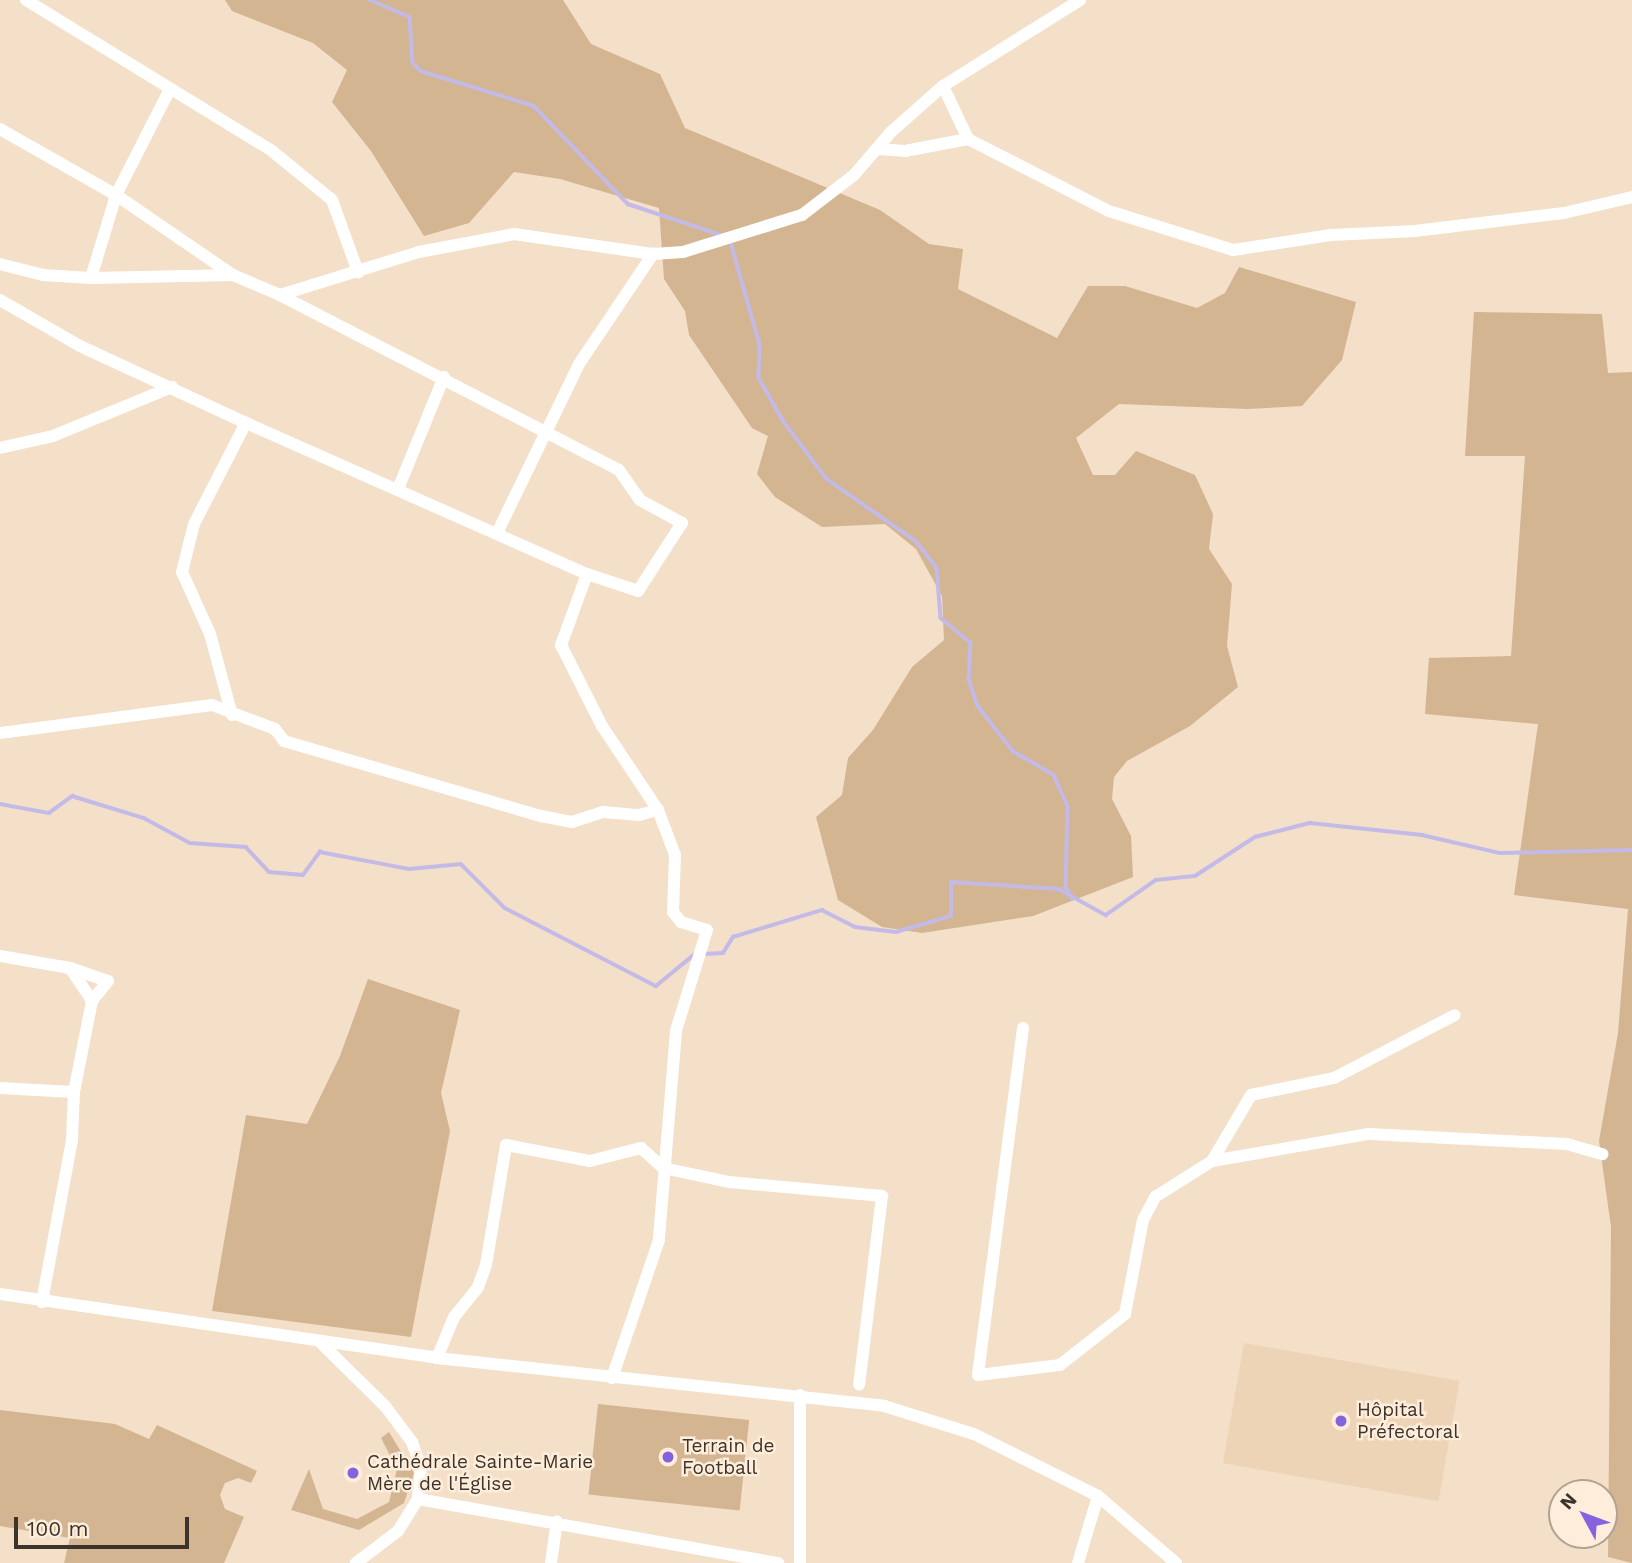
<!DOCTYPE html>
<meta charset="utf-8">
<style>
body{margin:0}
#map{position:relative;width:1632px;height:1563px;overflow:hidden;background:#f4dfc8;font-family:"Work Sans",sans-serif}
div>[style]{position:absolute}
.built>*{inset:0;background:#edd4b6;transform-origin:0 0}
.green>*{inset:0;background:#d3b591;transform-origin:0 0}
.stream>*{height:3.5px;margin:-1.75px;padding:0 1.75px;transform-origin:1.75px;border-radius:1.75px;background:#c3bae7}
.minor>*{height:12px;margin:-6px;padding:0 6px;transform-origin:6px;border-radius:6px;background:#fff}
.dots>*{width:19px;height:19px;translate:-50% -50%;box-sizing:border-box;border:4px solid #feedda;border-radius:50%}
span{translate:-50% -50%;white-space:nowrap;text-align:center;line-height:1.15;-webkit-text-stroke:5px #feedda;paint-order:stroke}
.poi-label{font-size:19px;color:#3c342b}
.left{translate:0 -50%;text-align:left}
.north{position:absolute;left:1548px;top:1479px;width:70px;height:70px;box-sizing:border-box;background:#feedda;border:2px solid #b0a394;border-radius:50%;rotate:311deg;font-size:19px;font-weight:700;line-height:28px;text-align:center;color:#3c342b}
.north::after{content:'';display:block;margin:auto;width:24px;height:32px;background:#8663de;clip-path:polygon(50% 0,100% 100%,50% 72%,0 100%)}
.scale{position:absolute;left:14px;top:1517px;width:175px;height:32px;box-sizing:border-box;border:4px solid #3c342b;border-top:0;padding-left:9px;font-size:21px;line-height:24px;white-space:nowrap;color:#3c342b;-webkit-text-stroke:5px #feedda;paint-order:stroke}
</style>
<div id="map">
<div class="built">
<div style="left:1244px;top:1343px;width:219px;height:122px;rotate:10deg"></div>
</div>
<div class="green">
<div style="clip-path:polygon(225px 0,563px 0,591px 44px,660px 74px,685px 128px,880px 210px,929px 244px,963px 249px,958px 289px,1057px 338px,1088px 286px,1125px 286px,1197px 308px,1225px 293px,1239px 267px,1356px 302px,1342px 360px,1302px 406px,1248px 409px,1119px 404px,1076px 438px,1093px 475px,1115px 475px,1136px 451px,1195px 475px,1213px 514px,1209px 549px,1232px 584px,1227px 646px,1238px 687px,1190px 726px,1127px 761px,1114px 777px,1112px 799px,1131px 836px,1133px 877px,1033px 916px,922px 933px,882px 927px,838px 900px,816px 817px,842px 795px,848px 758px,873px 730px,912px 667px,944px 640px,942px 596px,916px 549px,885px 524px,822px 527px,775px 497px,757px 474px,768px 436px,752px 428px,689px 335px,685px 311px,664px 279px,659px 208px,560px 179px,514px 172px,469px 223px,424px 236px,371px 151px,332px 102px,347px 70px,313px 43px,232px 11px)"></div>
<div style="clip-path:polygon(1474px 312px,1602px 314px,1608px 373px,1632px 372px,1632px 1563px,1608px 1557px,1611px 1227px,1599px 1141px,1618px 1033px,1628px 909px,1514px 895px,1538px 724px,1425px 714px,1429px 658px,1511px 656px,1525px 456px,1465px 456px)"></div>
<div style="clip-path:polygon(368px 979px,460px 1010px,441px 1093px,450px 1131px,411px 1337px,212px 1311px,246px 1115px,307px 1124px,340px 1056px)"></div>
<div style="left:598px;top:1404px;width:152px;height:91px;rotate:6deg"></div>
<div style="clip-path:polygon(0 1410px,115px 1424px,149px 1439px,157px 1425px,257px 1471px,251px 1483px,238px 1478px,225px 1483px,220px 1495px,225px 1509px,244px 1517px,224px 1563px,64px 1563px,70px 1538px,0 1526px)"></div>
<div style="clip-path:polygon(389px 1432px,414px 1473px,404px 1503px,359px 1530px,291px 1510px,309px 1469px,323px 1509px,357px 1519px,389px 1502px,397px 1469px,381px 1438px)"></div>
</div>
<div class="stream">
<div style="left:370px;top:0;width:43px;rotate:23deg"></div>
<div style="left:410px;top:17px;width:46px;rotate:86.3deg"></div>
<div style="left:413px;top:63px;width:11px;rotate:45deg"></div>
<div style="left:421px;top:71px;width:118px;rotate:17.2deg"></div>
<div style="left:534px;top:106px;width:136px;rotate:46.2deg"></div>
<div style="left:628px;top:204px;width:98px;rotate:18.4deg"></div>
<div style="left:730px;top:239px;width:110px;rotate:74.2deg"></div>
<div style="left:760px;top:345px;width:33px;rotate:92deg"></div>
<div style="left:759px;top:378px;width:51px;rotate:60.4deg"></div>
<div style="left:784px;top:422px;width:71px;rotate:53deg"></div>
<div style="left:827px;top:479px;width:108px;rotate:34.9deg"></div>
<div style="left:916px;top:541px;width:34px;rotate:52deg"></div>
<div style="left:937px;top:568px;width:50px;rotate:85.4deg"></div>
<div style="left:941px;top:618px;width:39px;rotate:40deg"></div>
<div style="left:971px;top:643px;width:36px;rotate:93deg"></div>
<div style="left:969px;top:679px;width:28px;rotate:72deg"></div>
<div style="left:978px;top:706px;width:57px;rotate:52.1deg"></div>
<div style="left:1013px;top:751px;width:48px;rotate:30.3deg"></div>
<div style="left:1054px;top:775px;width:35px;rotate:66deg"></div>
<div style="left:1068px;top:807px;width:80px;rotate:91.4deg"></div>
<div style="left:1066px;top:887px;width:13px;rotate:61deg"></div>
<div style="left:0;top:804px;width:50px;rotate:10.4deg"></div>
<div style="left:49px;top:813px;width:29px;rotate:-36deg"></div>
<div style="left:72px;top:796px;width:75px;rotate:17deg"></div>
<div style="left:144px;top:818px;width:52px;rotate:28.5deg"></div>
<div style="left:190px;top:843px;width:56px;rotate:4.1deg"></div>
<div style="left:246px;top:847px;width:34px;rotate:47deg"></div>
<div style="left:269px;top:872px;width:34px;rotate:5deg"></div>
<div style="left:303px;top:875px;width:29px;rotate:-54deg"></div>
<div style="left:320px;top:852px;width:91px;rotate:10.8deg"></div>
<div style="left:409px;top:869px;width:52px;rotate:-5.5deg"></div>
<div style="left:461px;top:864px;width:62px;rotate:45deg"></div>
<div style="left:505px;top:908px;width:170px;rotate:27.3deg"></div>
<div style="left:656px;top:986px;width:50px;rotate:-39.4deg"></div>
<div style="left:703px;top:954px;width:20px;rotate:-3deg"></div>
<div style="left:723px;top:953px;width:19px;rotate:-58deg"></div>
<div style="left:733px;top:937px;width:93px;rotate:-16.9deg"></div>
<div style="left:822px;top:910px;width:37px;rotate:27deg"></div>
<div style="left:855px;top:927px;width:41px;rotate:7deg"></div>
<div style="left:896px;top:932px;width:57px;rotate:-16.2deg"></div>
<div style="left:951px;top:916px;width:34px;rotate:-90deg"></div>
<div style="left:951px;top:882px;width:108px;rotate:3.7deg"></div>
<div style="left:1059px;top:889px;width:54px;rotate:29deg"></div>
<div style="left:1106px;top:915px;width:61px;rotate:-35deg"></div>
<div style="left:1156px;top:880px;width:39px;rotate:-6deg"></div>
<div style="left:1195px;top:876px;width:72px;rotate:-33deg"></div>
<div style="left:1255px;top:837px;width:57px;rotate:-14.3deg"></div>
<div style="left:1310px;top:823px;width:113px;rotate:6.1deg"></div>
<div style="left:1422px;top:835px;width:80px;rotate:13deg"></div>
<div style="left:1500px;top:853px;width:132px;rotate:-1.3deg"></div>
</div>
<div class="minor">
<div style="left:26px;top:0;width:289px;rotate:31.5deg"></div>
<div style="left:272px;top:151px;width:77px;rotate:39.2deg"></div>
<div style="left:332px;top:200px;width:77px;rotate:70.1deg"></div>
<div style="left:943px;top:86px;width:59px;rotate:64.7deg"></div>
<div style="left:968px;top:139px;width:158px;rotate:27.1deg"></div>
<div style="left:1109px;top:211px;width:130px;rotate:17.5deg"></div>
<div style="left:1233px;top:250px;width:99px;rotate:-8.7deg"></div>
<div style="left:1331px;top:235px;width:84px;rotate:-2.7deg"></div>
<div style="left:1415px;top:231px;width:150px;rotate:-6.9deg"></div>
<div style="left:1564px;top:213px;width:70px;rotate:-13.2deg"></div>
<div style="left:0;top:129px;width:133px;rotate:29.6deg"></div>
<div style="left:116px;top:195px;width:142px;rotate:34.4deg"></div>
<div style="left:233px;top:275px;width:51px;rotate:23.1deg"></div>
<div style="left:280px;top:295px;width:145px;rotate:-17.2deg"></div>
<div style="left:419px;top:252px;width:97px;rotate:-10.7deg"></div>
<div style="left:514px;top:234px;width:140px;rotate:8.2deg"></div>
<div style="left:653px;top:254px;width:30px;rotate:-4deg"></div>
<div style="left:683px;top:252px;width:125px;rotate:-17.3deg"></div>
<div style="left:802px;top:215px;width:66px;rotate:-37.6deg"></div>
<div style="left:854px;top:175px;width:57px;rotate:-49.3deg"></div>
<div style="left:891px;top:132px;width:69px;rotate:-41.5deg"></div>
<div style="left:943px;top:86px;width:162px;rotate:-32.1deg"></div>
<div style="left:878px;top:149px;width:27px;rotate:4deg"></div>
<div style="left:905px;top:151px;width:64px;rotate:-10.8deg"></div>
<div style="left:0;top:264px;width:44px;rotate:14.3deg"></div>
<div style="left:43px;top:275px;width:48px;rotate:3.6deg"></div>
<div style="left:91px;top:278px;width:142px;rotate:-1.2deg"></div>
<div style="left:91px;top:278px;width:87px;rotate:-73.2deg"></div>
<div style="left:116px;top:195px;width:117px;rotate:-63deg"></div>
<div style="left:0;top:300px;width:92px;rotate:29.9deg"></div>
<div style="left:80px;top:346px;width:183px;rotate:24.9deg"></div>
<div style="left:246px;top:423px;width:373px;rotate:23.9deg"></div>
<div style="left:587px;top:574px;width:54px;rotate:18.4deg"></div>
<div style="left:638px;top:591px;width:81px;rotate:-57.1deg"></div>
<div style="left:682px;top:523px;width:48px;rotate:-151.3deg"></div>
<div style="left:640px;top:500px;width:37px;rotate:-125deg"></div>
<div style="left:619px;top:470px;width:382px;rotate:-152.7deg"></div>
<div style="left:0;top:448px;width:54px;rotate:-12.8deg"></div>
<div style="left:53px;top:436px;width:129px;rotate:-22.4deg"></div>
<div style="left:398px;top:489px;width:121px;rotate:-67.7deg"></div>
<div style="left:498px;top:531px;width:186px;rotate:-64.1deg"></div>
<div style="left:579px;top:364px;width:133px;rotate:-56.1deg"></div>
<div style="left:587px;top:574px;width:76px;rotate:110.1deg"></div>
<div style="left:561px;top:645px;width:91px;rotate:63.2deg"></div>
<div style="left:602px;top:726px;width:101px;rotate:56.3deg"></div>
<div style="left:658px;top:810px;width:48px;rotate:69.3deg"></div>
<div style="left:675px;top:855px;width:57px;rotate:92deg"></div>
<div style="left:673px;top:912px;width:13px;rotate:51deg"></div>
<div style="left:681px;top:922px;width:27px;rotate:17deg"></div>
<div style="left:707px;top:930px;width:106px;rotate:107.1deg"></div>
<div style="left:676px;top:1031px;width:210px;rotate:94.7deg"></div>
<div style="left:659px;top:1240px;width:146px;rotate:108.8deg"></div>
<div style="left:232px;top:715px;width:84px;rotate:-105.2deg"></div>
<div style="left:210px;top:634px;width:68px;rotate:-114.3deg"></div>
<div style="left:182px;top:572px;width:49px;rotate:-76deg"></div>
<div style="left:194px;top:524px;width:114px;rotate:-62.8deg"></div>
<div style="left:0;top:733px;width:214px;rotate:-7.5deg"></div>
<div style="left:212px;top:705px;width:67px;rotate:20.9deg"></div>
<div style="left:275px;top:729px;width:15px;rotate:53deg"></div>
<div style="left:284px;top:741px;width:268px;rotate:16.3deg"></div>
<div style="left:541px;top:816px;width:32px;rotate:11deg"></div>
<div style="left:572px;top:822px;width:33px;rotate:-18deg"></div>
<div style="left:603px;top:812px;width:36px;rotate:5deg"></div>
<div style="left:639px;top:815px;width:20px;rotate:-15deg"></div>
<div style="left:0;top:956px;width:71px;rotate:9.7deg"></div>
<div style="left:70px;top:968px;width:40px;rotate:56deg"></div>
<div style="left:92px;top:1001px;width:93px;rotate:101.2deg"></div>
<div style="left:70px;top:968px;width:40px;rotate:18.9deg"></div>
<div style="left:108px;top:981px;width:26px;rotate:129deg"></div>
<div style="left:1023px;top:1028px;width:350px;rotate:97.4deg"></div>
<div style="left:978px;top:1375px;width:83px;rotate:-7deg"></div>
<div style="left:1060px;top:1365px;width:83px;rotate:-38.1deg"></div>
<div style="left:1125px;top:1314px;width:96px;rotate:-79.2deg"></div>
<div style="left:1143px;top:1220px;width:26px;rotate:-62deg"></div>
<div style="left:1155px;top:1197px;width:67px;rotate:-32.3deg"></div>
<div style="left:1212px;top:1161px;width:77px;rotate:-59.4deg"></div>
<div style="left:1251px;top:1095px;width:85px;rotate:-11.6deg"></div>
<div style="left:1334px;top:1078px;width:136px;rotate:-27.5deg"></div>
<div style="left:0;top:1088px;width:74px;rotate:3.1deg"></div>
<div style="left:74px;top:1092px;width:48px;rotate:92.4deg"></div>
<div style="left:72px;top:1140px;width:165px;rotate:100.5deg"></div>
<div style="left:1212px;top:1161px;width:159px;rotate:-9.8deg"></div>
<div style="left:1369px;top:1134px;width:198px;rotate:2.9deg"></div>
<div style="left:1567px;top:1144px;width:37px;rotate:16deg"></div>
<div style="left:0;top:1294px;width:442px;rotate:8.3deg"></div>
<div style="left:437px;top:1358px;width:450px;rotate:6.1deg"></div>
<div style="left:884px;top:1406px;width:94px;rotate:17.3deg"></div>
<div style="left:974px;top:1434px;width:139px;rotate:26.6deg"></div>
<div style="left:1098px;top:1496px;width:103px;rotate:40.7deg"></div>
<div style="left:320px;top:1342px;width:91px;rotate:44.6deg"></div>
<div style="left:385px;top:1406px;width:45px;rotate:53.1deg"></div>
<div style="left:412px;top:1442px;width:28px;rotate:71deg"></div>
<div style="left:421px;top:1468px;width:31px;rotate:96deg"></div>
<div style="left:418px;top:1499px;width:38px;rotate:122deg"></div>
<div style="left:398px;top:1531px;width:53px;rotate:142.7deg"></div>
<div style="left:437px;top:1358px;width:44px;rotate:-67.5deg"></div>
<div style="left:454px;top:1317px;width:38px;rotate:-51deg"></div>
<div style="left:478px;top:1287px;width:23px;rotate:-70deg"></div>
<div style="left:486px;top:1265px;width:122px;rotate:-80.5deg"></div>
<div style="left:506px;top:1145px;width:86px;rotate:10.8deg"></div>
<div style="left:590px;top:1161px;width:53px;rotate:-14.3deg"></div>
<div style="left:641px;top:1148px;width:30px;rotate:42deg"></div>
<div style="left:663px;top:1168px;width:67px;rotate:12deg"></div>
<div style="left:729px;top:1182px;width:154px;rotate:5.2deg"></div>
<div style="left:882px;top:1196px;width:190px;rotate:96.9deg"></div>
<div style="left:800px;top:1395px;width:168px;rotate:90deg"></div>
<div style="left:418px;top:1499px;width:366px;rotate:10.1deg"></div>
<div style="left:551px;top:1563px;width:42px;rotate:-81.9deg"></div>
<div style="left:1078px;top:1563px;width:70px;rotate:-73.4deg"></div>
</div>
<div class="dots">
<div style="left:1341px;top:1421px;background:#8663de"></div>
<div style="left:668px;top:1457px;background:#8663de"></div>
<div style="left:353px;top:1473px;background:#8663de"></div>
</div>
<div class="poi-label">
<span class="left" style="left:1357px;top:1421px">Hôpital<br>Préfectoral</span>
<span class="left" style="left:682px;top:1457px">Terrain de<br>Football</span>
<span class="left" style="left:367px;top:1473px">Cathédrale Sainte-Marie<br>Mère de l'Église</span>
</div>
<div class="north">N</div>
<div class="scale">100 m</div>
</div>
